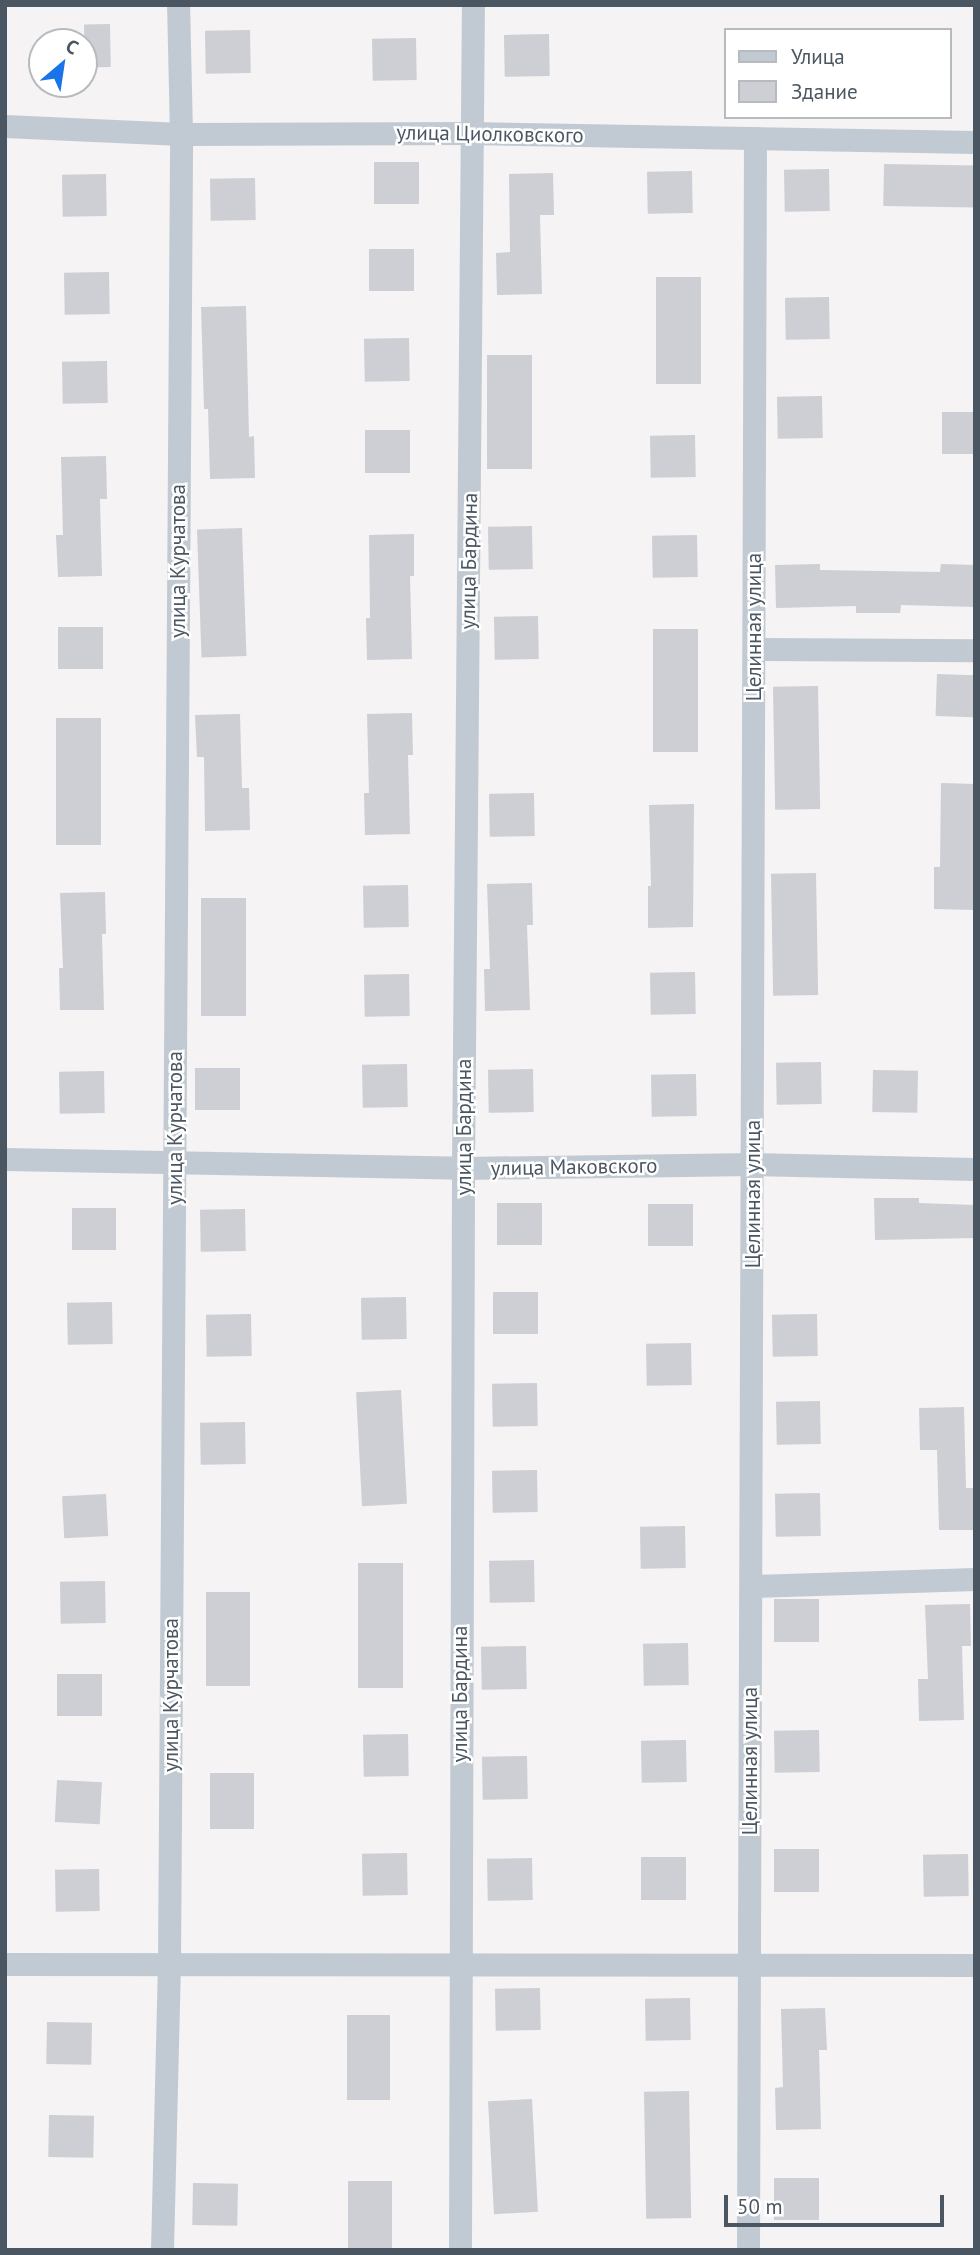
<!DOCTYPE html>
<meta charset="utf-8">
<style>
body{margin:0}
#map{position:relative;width:980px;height:2255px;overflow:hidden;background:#f5f3f3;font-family:"PT Sans",sans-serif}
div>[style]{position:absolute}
.building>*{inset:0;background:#cdcfd5;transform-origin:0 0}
.street>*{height:23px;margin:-11.5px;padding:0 11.5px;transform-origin:11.5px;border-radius:11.5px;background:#c1cad2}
span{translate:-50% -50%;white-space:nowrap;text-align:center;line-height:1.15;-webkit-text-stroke:5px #fff;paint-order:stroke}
.street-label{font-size:21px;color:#4a5661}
.frame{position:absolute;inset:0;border:7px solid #4a5661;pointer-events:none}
.legend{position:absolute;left:724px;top:28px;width:228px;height:91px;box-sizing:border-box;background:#fff;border:2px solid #b7bbc0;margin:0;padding:9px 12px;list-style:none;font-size:21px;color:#4a5661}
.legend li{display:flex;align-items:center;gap:14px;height:35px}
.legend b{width:35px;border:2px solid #b7bbc0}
.north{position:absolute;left:28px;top:28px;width:70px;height:70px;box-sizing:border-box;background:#fff;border:2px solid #b7bbc0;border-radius:50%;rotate:29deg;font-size:19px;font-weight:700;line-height:28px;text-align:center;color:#4a5661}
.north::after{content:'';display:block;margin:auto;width:24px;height:32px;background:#1a73e8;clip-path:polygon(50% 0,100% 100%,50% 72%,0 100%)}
.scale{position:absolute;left:724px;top:2195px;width:220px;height:32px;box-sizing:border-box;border:4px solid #4a5661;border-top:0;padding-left:9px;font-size:21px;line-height:24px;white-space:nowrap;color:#4a5661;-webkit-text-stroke:5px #fff;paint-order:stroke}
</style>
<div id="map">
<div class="building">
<div style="left:110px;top:24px;width:43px;height:26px;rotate:89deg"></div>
<div style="left:250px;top:30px;width:43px;height:45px;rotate:89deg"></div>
<div style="left:549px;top:34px;width:42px;height:45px;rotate:89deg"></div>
<div style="left:416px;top:38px;width:42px;height:44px;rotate:89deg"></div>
<div style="left:419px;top:162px;width:42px;height:45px;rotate:90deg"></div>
<div style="left:884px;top:164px;width:91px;height:42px;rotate:1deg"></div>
<div style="left:829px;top:169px;width:42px;height:45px;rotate:89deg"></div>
<div style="left:692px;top:171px;width:42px;height:45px;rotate:89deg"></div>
<div style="clip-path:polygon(553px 173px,554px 215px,540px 215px,542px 294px,497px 295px,496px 253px,510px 252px,509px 174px)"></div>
<div style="left:106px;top:174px;width:42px;height:44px;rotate:89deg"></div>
<div style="left:255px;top:178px;width:42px;height:45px;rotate:89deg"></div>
<div style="left:369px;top:249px;width:45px;height:42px"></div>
<div style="left:109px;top:272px;width:42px;height:45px;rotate:89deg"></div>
<div style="left:701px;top:277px;width:107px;height:45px;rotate:90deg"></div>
<div style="left:829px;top:297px;width:42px;height:44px;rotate:89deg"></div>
<div style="clip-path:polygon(246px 306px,249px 437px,254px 436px,255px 478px,210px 479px,208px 409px,204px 409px,201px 307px)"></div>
<div style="left:409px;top:338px;width:43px;height:45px;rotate:89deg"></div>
<div style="left:532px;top:355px;width:114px;height:45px;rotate:90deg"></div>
<div style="left:107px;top:361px;width:42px;height:45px;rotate:89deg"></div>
<div style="left:822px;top:396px;width:42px;height:45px;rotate:89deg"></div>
<div style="left:942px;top:412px;width:33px;height:42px"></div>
<div style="left:410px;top:430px;width:43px;height:45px;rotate:90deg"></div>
<div style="left:695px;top:435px;width:42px;height:45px;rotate:89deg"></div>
<div style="clip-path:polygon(106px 456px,107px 499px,100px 499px,102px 576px,58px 577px,56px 535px,63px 535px,61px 457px)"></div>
<div style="left:532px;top:526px;width:43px;height:44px;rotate:89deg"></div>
<div style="left:242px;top:528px;width:128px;height:45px;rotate:88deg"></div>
<div style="clip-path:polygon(414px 534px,414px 576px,410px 576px,412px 659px,367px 660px,366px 618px,370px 618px,369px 535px)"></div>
<div style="left:697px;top:535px;width:42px;height:45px;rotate:89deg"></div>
<div style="clip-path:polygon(820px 564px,820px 570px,940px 572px,941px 564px,975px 565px,975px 607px,901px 605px,900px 613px,856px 613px,856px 606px,776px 608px,775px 565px)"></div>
<div style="left:538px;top:616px;width:43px;height:44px;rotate:89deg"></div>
<div style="left:103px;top:627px;width:42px;height:45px;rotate:90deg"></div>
<div style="left:698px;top:629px;width:123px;height:45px;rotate:90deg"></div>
<div style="left:937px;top:674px;width:38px;height:42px;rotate:2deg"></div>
<div style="left:818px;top:686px;width:123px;height:45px;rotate:89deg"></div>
<div style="clip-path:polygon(412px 713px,413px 755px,408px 755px,410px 834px,365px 835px,364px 793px,369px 793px,367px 714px)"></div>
<div style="clip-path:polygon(240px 714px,242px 788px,249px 788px,250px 830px,205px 831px,204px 757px,197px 757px,195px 715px)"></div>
<div style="left:101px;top:718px;width:127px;height:45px;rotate:90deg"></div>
<div style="clip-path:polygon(941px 783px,975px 784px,975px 910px,934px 909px,934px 867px,940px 867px)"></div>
<div style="left:534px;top:793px;width:43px;height:45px;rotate:89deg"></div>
<div style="clip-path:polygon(694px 804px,693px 927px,648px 928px,648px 886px,651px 886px,649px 805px)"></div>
<div style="left:816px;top:873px;width:122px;height:45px;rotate:89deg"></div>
<div style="clip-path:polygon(532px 883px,533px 925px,527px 925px,530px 1010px,485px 1011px,484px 969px,490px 969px,487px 884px)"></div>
<div style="left:408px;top:885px;width:42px;height:45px;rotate:89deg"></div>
<div style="clip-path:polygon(105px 892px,106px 934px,102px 934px,104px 1010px,60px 1010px,59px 968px,63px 968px,60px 893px)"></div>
<div style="left:246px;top:898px;width:118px;height:45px;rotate:90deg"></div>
<div style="left:695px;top:972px;width:42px;height:45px;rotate:89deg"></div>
<div style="left:409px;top:974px;width:42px;height:45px;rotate:89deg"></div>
<div style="left:821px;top:1062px;width:42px;height:45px;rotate:89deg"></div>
<div style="left:407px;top:1064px;width:43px;height:45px;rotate:89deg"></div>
<div style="left:195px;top:1068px;width:45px;height:42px"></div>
<div style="left:533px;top:1069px;width:43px;height:45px;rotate:89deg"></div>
<div style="left:873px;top:1070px;width:45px;height:42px;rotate:1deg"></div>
<div style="left:104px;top:1071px;width:42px;height:45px;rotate:89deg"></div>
<div style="left:696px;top:1074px;width:42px;height:45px;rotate:89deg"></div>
<div style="clip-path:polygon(874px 1198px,919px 1198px,919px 1203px,975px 1205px,975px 1238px,875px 1240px)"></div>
<div style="left:542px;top:1203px;width:42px;height:45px;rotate:90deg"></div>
<div style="left:693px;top:1204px;width:42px;height:45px;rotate:90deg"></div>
<div style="left:72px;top:1208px;width:44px;height:42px"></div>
<div style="left:245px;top:1209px;width:42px;height:45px;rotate:89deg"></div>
<div style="left:538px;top:1292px;width:42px;height:45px;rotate:90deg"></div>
<div style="left:406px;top:1297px;width:42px;height:45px;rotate:89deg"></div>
<div style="left:112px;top:1302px;width:42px;height:45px;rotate:89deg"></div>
<div style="left:251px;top:1314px;width:42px;height:45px;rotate:89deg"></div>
<div style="left:817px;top:1314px;width:42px;height:45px;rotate:89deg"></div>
<div style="left:691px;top:1343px;width:42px;height:45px;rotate:89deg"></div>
<div style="left:537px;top:1383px;width:43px;height:45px;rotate:89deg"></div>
<div style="left:401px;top:1390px;width:114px;height:45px;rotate:87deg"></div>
<div style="left:820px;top:1401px;width:43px;height:44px;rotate:89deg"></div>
<div style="clip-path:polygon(964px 1407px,966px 1488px,975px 1488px,975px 1530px,939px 1530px,937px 1450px,920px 1450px,919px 1408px)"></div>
<div style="left:245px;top:1422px;width:42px;height:45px;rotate:89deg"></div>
<div style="left:537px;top:1470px;width:42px;height:45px;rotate:89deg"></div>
<div style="left:820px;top:1493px;width:43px;height:45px;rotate:89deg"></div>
<div style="left:106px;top:1494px;width:42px;height:44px;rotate:87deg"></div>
<div style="left:685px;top:1526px;width:42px;height:45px;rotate:89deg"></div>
<div style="left:534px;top:1560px;width:42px;height:45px;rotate:89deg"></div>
<div style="left:358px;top:1563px;width:45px;height:125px"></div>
<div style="left:105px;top:1581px;width:42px;height:45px;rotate:89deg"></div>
<div style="left:206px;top:1592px;width:44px;height:94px"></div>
<div style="left:819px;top:1599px;width:43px;height:45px;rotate:90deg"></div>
<div style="clip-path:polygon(970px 1604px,971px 1646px,962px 1646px,964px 1720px,919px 1721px,918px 1679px,928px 1679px,925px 1605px)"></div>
<div style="left:688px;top:1643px;width:42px;height:45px;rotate:89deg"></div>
<div style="left:526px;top:1646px;width:43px;height:45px;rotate:89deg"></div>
<div style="left:57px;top:1674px;width:45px;height:42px"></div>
<div style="left:819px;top:1730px;width:42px;height:45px;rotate:89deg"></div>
<div style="left:408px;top:1734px;width:42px;height:45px;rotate:89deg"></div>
<div style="left:686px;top:1740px;width:42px;height:45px;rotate:89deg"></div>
<div style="left:527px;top:1756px;width:43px;height:45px;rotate:89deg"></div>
<div style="left:210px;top:1773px;width:44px;height:56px"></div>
<div style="left:57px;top:1780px;width:45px;height:42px;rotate:3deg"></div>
<div style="left:774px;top:1849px;width:45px;height:43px"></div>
<div style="left:407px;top:1853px;width:42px;height:45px;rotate:89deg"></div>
<div style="left:968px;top:1854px;width:42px;height:45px;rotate:89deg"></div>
<div style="left:686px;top:1857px;width:43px;height:45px;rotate:90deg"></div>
<div style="left:532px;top:1858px;width:42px;height:45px;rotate:89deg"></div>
<div style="left:99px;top:1869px;width:42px;height:44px;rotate:89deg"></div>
<div style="left:540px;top:1988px;width:42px;height:45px;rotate:89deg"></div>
<div style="left:690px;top:1998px;width:42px;height:45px;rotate:89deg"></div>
<div style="clip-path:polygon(825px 2008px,827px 2050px,819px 2050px,821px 2129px,776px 2130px,775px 2088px,783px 2087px,781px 2009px)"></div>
<div style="left:347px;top:2015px;width:43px;height:85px"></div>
<div style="left:47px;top:2022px;width:45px;height:42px;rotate:1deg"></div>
<div style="left:689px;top:2091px;width:127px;height:45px;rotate:89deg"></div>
<div style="left:532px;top:2099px;width:113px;height:44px;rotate:87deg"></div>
<div style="left:49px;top:2115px;width:45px;height:42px;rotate:1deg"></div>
<div style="left:774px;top:2178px;width:45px;height:42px"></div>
<div style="left:392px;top:2181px;width:69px;height:44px;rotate:90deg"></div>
<div style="left:193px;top:2183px;width:45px;height:42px;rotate:1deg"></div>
</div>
<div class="street">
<div style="left:5px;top:126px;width:176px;rotate:2.6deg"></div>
<div style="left:181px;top:134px;width:291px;rotate:-0.2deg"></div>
<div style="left:472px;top:133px;width:503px;rotate:1.03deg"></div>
<div style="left:754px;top:649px;width:221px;rotate:0.3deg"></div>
<div style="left:5px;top:1159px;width:458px;rotate:1.1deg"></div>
<div style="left:463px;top:1168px;width:291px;rotate:-0.8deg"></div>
<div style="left:754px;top:1164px;width:221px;rotate:1.3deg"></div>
<div style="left:751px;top:1586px;width:224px;rotate:-1.8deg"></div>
<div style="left:5px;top:1964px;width:970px;rotate:0.06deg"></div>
<div style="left:162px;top:2250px;width:285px;rotate:-88.6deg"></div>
<div style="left:169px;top:1965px;width:1831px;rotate:-89.62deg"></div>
<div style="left:181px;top:134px;width:129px;rotate:-91.3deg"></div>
<div style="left:460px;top:2250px;width:1082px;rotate:-89.84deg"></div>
<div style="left:463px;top:1168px;width:1163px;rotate:-89.51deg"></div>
<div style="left:748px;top:2250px;width:2112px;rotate:-89.81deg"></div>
</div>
<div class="street-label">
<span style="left:490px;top:134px;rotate:1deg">улица Циолковского</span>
<span style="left:178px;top:561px;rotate:-90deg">улица Курчатова</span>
<span style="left:469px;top:561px;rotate:-89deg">улица Бардина</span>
<span style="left:754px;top:627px;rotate:-90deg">Целинная улица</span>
<span style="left:464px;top:1127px;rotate:-90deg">улица Бардина</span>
<span style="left:175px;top:1128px;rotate:-90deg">улица Курчатова</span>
<span style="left:574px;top:1167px;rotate:-1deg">улица Маковского</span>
<span style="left:753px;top:1194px;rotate:-90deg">Целинная улица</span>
<span style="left:460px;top:1694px;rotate:-90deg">улица Бардина</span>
<span style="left:171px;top:1695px;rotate:-90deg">улица Курчатова</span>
<span style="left:750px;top:1761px;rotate:-90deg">Целинная улица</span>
</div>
<div class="frame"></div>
<ul class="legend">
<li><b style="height:9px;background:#c1cad2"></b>Улица</li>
<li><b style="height:19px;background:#cdcfd5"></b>Здание</li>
</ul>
<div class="north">С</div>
<div class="scale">50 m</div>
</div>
